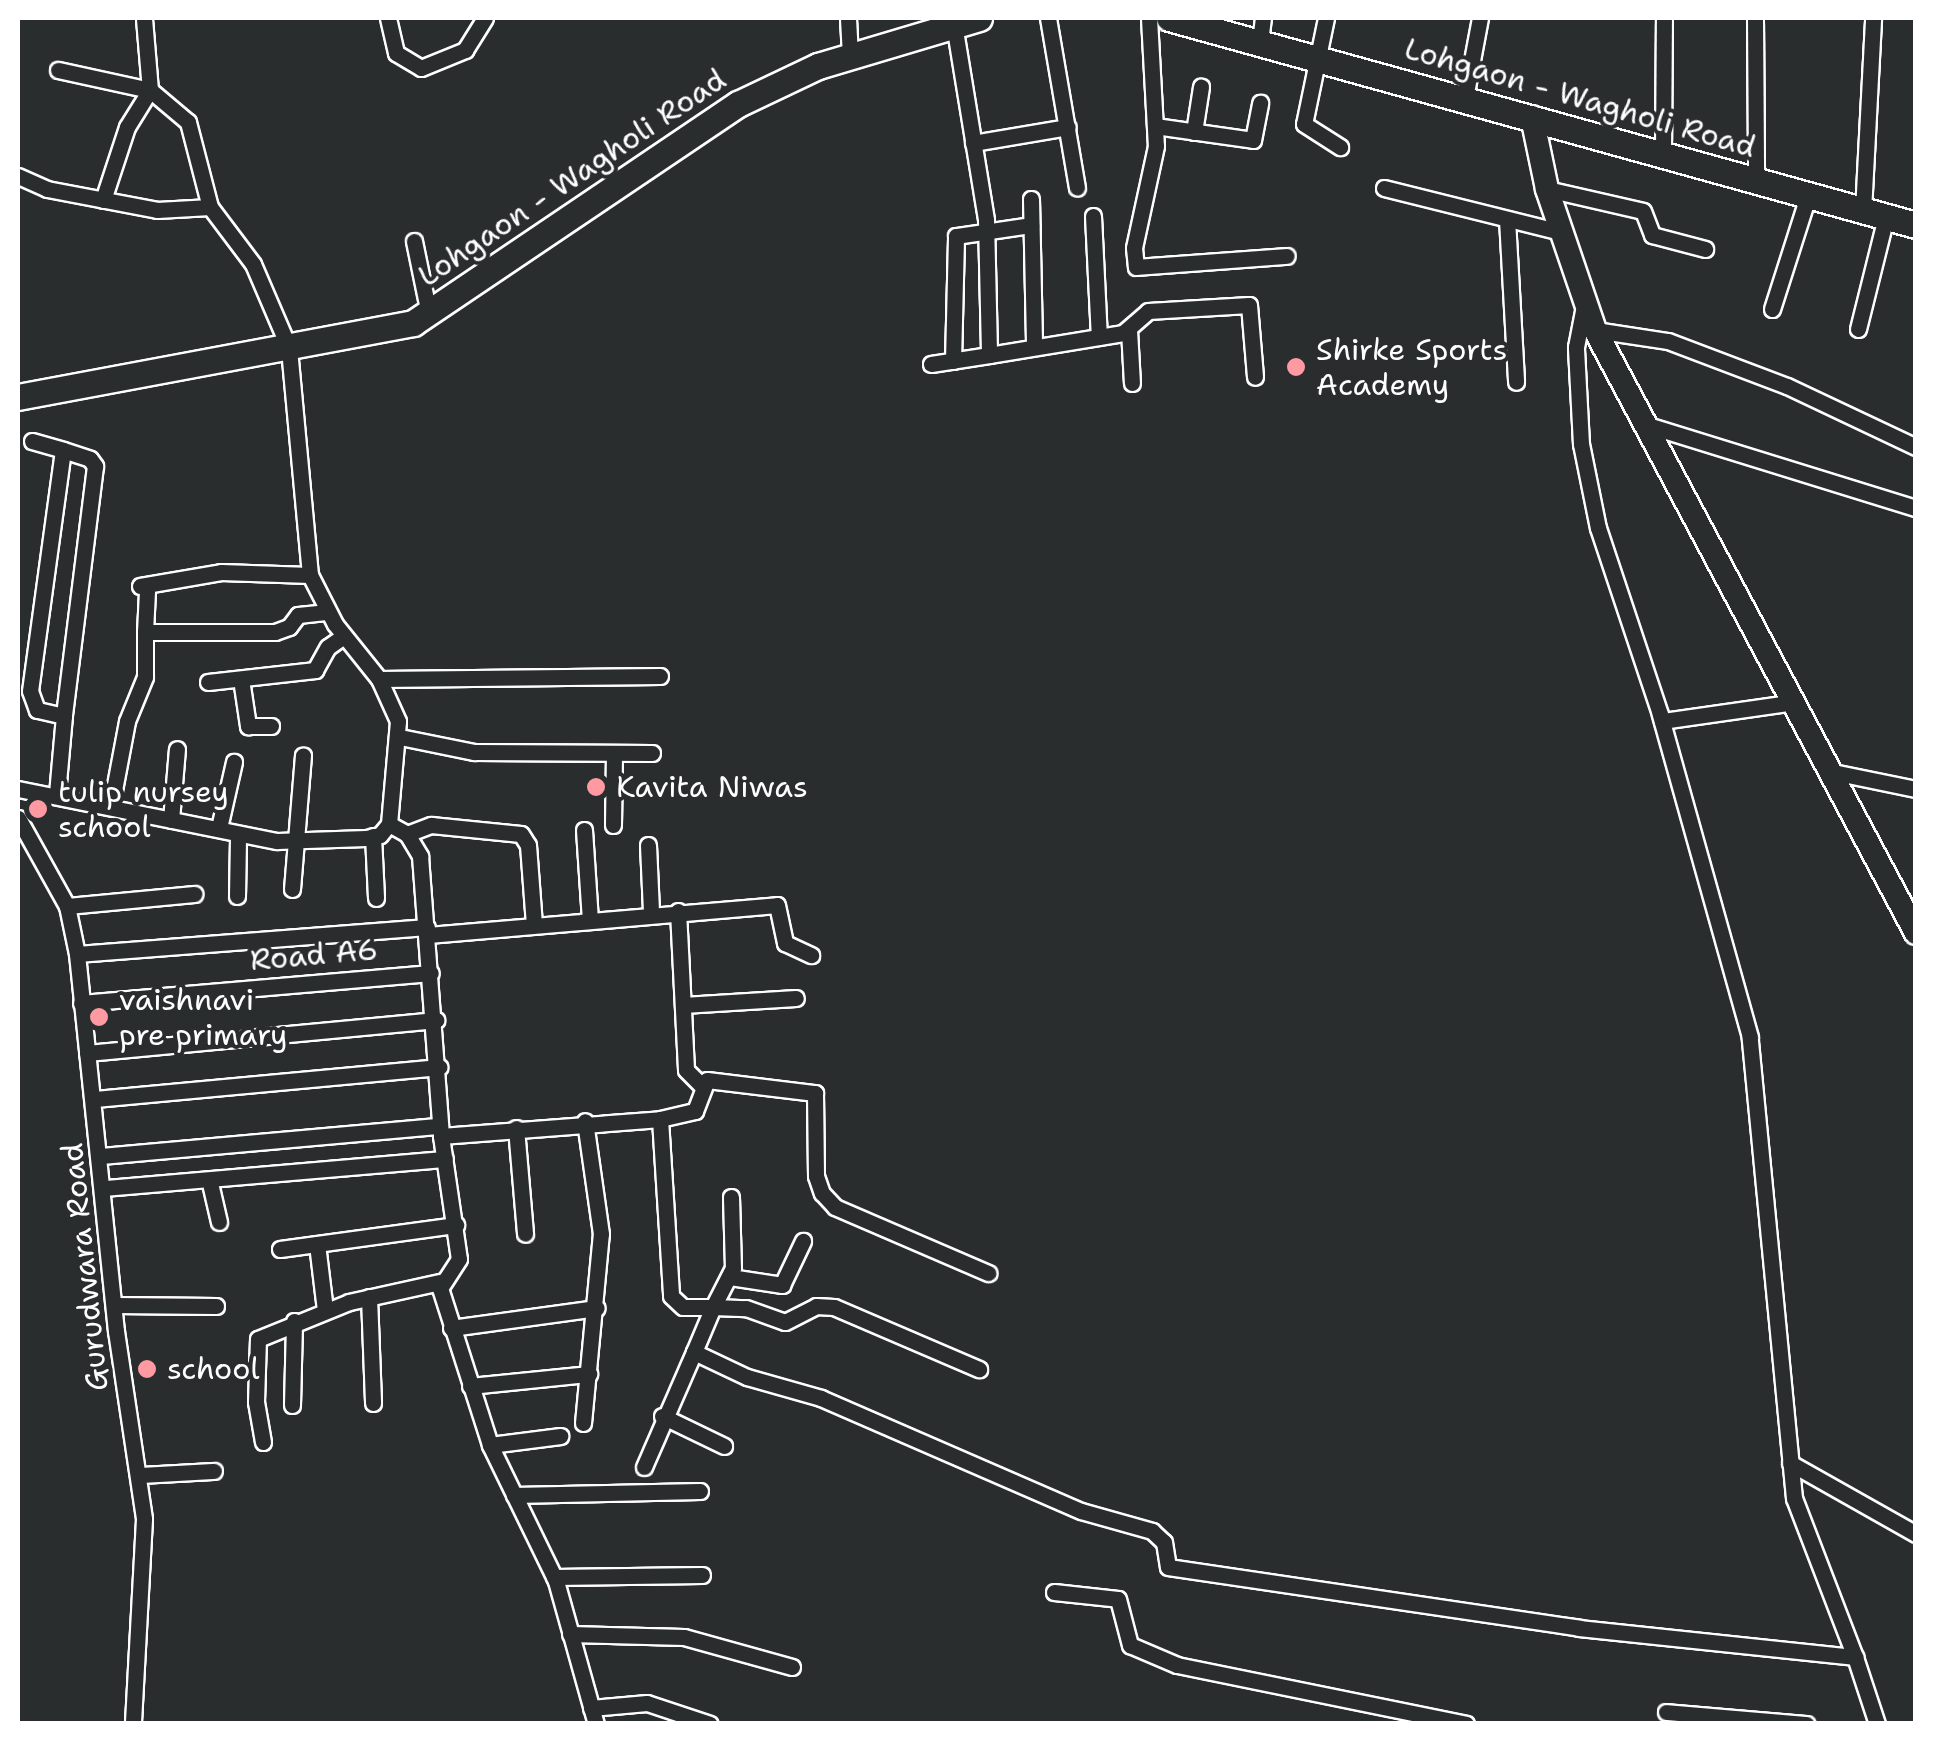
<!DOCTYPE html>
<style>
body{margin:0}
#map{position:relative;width:1933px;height:1741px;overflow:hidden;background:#2a2d2e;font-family:"Shantell Sans",sans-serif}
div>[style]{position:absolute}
.roads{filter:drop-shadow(2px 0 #fff) drop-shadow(-2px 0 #fff) drop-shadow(0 2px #fff) drop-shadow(0 -2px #fff)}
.street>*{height:15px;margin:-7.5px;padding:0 7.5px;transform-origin:7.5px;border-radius:7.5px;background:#2a2d2e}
.secondary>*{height:22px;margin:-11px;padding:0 11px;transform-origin:11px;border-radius:11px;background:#2a2d2e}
.primary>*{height:25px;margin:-12.5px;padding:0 12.5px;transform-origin:12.5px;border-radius:12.5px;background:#2a2d2e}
.dots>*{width:28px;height:28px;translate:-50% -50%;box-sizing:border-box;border:5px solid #2a2d2e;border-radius:50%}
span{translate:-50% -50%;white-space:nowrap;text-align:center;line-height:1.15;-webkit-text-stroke:8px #2a2d2e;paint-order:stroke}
.street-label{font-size:30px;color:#fff}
.poi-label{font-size:30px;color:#fff}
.left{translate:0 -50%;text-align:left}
.frame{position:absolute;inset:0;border:20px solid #fff;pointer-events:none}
</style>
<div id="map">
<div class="roads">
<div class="street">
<div style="left:388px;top:18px;width:36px;rotate:77deg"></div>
<div style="left:396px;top:53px;width:29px;rotate:31deg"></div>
<div style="left:421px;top:68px;width:48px;rotate:-22.2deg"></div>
<div style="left:465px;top:50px;width:38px;rotate:-58deg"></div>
<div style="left:848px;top:18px;width:37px;rotate:87deg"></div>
<div style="left:1048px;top:18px;width:172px;rotate:80.3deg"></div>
<div style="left:1149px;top:18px;width:128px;rotate:86.9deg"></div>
<div style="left:1156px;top:146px;width:104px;rotate:102.2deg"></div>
<div style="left:1134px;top:248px;width:19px;rotate:84deg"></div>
<div style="left:1136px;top:267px;width:151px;rotate:-4.2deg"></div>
<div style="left:1326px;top:18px;width:108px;rotate:101.7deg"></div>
<div style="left:1304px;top:124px;width:43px;rotate:32.6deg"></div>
<div style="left:1755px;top:18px;width:163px;rotate:89.6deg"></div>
<div style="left:954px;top:24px;width:199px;rotate:80.7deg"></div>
<div style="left:986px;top:220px;width:135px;rotate:88.7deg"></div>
<div style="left:989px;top:355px;width:136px;rotate:-9.3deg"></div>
<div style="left:1123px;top:333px;width:33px;rotate:-41deg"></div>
<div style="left:1148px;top:311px;width:101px;rotate:-3.4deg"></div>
<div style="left:1249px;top:305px;width:72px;rotate:85.2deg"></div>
<div style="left:1260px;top:42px;width:24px;rotate:-83deg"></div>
<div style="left:58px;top:70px;width:94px;rotate:12.3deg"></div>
<div style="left:1465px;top:98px;width:81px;rotate:-79.4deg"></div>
<div style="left:1155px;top:126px;width:99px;rotate:8.1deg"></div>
<div style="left:1253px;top:140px;width:38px;rotate:-79deg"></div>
<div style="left:1194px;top:132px;width:46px;rotate:-81.2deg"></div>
<div style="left:973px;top:143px;width:96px;rotate:-9.6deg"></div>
<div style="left:1663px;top:154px;width:136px;rotate:-89.6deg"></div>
<div style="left:18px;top:176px;width:32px;rotate:24deg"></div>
<div style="left:47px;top:189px;width:112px;rotate:10.8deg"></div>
<div style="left:157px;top:210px;width:53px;rotate:-3.2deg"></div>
<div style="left:1384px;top:188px;width:182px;rotate:14deg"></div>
<div style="left:1547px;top:189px;width:98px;rotate:12.9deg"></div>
<div style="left:1643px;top:211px;width:26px;rotate:69deg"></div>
<div style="left:1652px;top:235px;width:55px;rotate:14.8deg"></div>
<div style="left:1031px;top:199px;width:148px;rotate:88.8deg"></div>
<div style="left:103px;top:200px;width:77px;rotate:-71.8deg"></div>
<div style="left:127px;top:127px;width:44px;rotate:-58.1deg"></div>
<div style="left:1863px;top:211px;width:193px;rotate:-87deg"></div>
<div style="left:1093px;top:216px;width:121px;rotate:87.2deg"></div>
<div style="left:1507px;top:219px;width:163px;rotate:86.8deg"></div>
<div style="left:414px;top:241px;width:75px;rotate:78.4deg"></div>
<div style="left:1772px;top:309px;width:119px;rotate:-72.3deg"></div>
<div style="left:1858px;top:329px;width:115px;rotate:-76deg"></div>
<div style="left:1129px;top:330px;width:53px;rotate:86.8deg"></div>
<div style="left:1595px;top:330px;width:74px;rotate:8.6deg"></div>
<div style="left:1668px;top:341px;width:127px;rotate:20.7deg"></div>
<div style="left:1787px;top:386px;width:143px;rotate:25.3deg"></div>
<div style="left:953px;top:361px;width:125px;rotate:-88.6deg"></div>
<div style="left:956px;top:236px;width:76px;rotate:-8.3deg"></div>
<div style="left:931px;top:364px;width:59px;rotate:-8.8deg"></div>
<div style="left:1644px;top:424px;width:285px;rotate:17.2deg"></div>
<div style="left:32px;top:441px;width:32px;rotate:16deg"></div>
<div style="left:63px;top:450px;width:28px;rotate:18deg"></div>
<div style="left:90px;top:459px;width:9px;rotate:54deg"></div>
<div style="left:95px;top:466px;width:252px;rotate:97.1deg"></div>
<div style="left:64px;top:716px;width:28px;rotate:-167deg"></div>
<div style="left:37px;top:710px;width:20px;rotate:-110deg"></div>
<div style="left:30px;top:691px;width:243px;rotate:-82.2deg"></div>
<div style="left:140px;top:586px;width:82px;rotate:-9.8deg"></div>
<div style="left:221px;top:572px;width:89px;rotate:1.9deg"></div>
<div style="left:145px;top:632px;width:41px;rotate:-87.2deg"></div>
<div style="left:241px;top:679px;width:48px;rotate:81.5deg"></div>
<div style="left:248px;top:726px;width:23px"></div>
<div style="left:379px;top:679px;width:281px;rotate:-0.6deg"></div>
<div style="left:208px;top:682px;width:108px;rotate:-6.4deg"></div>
<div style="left:315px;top:670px;width:26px;rotate:-61deg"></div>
<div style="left:328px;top:647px;width:19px;rotate:-35deg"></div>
<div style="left:1662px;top:721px;width:135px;rotate:-8.1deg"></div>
<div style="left:400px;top:737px;width:76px;rotate:11.5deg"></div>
<div style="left:474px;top:752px;width:178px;rotate:0.3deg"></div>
<div style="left:1833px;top:772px;width:85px;rotate:11.6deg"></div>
<div style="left:18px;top:789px;width:264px;rotate:11.4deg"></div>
<div style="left:277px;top:841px;width:89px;rotate:-1.9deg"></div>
<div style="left:366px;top:838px;width:14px;rotate:-12deg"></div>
<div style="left:380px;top:835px;width:14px;rotate:-51deg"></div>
<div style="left:389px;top:824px;width:103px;rotate:-85deg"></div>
<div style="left:398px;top:721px;width:46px;rotate:-114.3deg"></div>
<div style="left:379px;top:679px;width:70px;rotate:-128.7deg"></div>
<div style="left:335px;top:624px;width:55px;rotate:-117deg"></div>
<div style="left:310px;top:575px;width:228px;rotate:-95.3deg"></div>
<div style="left:289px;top:348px;width:91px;rotate:-113.2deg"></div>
<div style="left:253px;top:264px;width:71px;rotate:-127deg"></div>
<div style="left:210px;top:207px;width:88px;rotate:-104.5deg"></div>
<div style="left:188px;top:122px;width:50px;rotate:-139.9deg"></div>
<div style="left:150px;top:90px;width:72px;rotate:-94.8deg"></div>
<div style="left:57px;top:794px;width:78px;rotate:-84.9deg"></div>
<div style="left:111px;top:806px;width:86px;rotate:-79.3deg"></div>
<div style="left:127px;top:721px;width:48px;rotate:-67.8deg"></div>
<div style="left:145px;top:677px;width:45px;rotate:-90deg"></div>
<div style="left:145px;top:632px;width:130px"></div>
<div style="left:275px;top:632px;width:15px;rotate:-20deg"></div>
<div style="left:289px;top:627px;width:15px;rotate:-53deg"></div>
<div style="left:298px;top:615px;width:30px;rotate:-6deg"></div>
<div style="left:18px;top:818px;width:101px;rotate:60.9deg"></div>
<div style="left:67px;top:906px;width:49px;rotate:78.2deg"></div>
<div style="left:77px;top:954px;width:379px;rotate:84.1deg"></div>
<div style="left:116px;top:1331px;width:190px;rotate:81.5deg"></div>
<div style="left:144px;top:1519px;width:205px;rotate:93.1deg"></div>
<div style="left:171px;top:820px;width:71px;rotate:-85.2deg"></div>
<div style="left:389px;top:824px;width:21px;rotate:29deg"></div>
<div style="left:407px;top:834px;width:26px;rotate:59deg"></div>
<div style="left:420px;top:856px;width:281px;rotate:85.7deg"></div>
<div style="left:441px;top:1136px;width:124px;rotate:81.7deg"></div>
<div style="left:459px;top:1259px;width:35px;rotate:123deg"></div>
<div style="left:440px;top:1288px;width:165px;rotate:72.3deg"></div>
<div style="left:490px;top:1445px;width:151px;rotate:64.1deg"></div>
<div style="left:556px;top:1581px;width:148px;rotate:74.4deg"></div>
<div style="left:613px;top:825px;width:72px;rotate:-89.2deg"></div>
<div style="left:219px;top:828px;width:68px;rotate:-77.2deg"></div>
<div style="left:584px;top:830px;width:90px;rotate:86.2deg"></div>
<div style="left:407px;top:834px;width:26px;rotate:-21deg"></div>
<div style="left:431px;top:825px;width:90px;rotate:5.7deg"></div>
<div style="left:521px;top:834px;width:13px;rotate:58deg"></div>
<div style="left:528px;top:845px;width:80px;rotate:85.7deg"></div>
<div style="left:373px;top:836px;width:62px;rotate:87.2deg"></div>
<div style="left:648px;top:845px;width:67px;rotate:87.4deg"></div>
<div style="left:292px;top:889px;width:134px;rotate:-85.3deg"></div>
<div style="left:237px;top:896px;width:60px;rotate:-89deg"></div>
<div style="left:67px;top:906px;width:128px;rotate:-5.4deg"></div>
<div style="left:678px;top:911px;width:159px;rotate:87.1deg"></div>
<div style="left:686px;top:1070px;width:20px;rotate:45deg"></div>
<div style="left:428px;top:935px;width:350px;rotate:-4.9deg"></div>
<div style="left:777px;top:905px;width:39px;rotate:78deg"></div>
<div style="left:785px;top:943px;width:29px;rotate:25deg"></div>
<div style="left:77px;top:954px;width:351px;rotate:-4.4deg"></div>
<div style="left:81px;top:1003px;width:351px;rotate:-4.9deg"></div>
<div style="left:683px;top:1005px;width:113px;rotate:-3.5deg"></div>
<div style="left:87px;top:1053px;width:351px;rotate:-5.4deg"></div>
<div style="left:95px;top:1099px;width:346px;rotate:-5.3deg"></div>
<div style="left:660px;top:1119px;width:36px;rotate:-13deg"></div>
<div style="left:695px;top:1111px;width:33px;rotate:-69deg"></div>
<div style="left:707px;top:1080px;width:109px;rotate:6.9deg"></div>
<div style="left:815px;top:1093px;width:83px;rotate:89.3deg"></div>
<div style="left:816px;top:1176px;width:18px;rotate:71deg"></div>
<div style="left:822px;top:1193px;width:19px;rotate:47deg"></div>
<div style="left:835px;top:1207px;width:167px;rotate:23.3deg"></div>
<div style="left:516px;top:1128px;width:106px;rotate:85.1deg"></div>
<div style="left:441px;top:1136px;width:220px;rotate:-4.4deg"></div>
<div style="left:660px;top:1119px;width:177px;rotate:86.4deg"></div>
<div style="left:671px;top:1296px;width:16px;rotate:43deg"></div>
<div style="left:683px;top:1307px;width:30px"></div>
<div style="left:713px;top:1307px;width:49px;rotate:112.9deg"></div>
<div style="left:694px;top:1352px;width:59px;rotate:25.3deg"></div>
<div style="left:747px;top:1377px;width:77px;rotate:15.8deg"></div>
<div style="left:821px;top:1398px;width:283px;rotate:23.5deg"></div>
<div style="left:1081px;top:1511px;width:74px;rotate:15.7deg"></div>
<div style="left:1152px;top:1531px;width:16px;rotate:43deg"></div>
<div style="left:1164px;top:1542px;width:25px;rotate:81deg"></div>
<div style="left:1168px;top:1567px;width:416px;rotate:8.4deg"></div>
<div style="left:1579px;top:1628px;width:278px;rotate:6deg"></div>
<div style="left:1855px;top:1657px;width:170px;rotate:-111deg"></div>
<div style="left:1794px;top:1498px;width:463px;rotate:-95.5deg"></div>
<div style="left:1750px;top:1037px;width:335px;rotate:-105.6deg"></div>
<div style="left:1660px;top:714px;width:196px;rotate:-108.4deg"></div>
<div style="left:1598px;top:528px;width:86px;rotate:-101.4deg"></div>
<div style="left:1581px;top:444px;width:97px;rotate:-93deg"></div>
<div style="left:1576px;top:347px;width:42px;rotate:-79deg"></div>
<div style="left:101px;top:1156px;width:340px;rotate:-5.1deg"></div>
<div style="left:210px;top:1183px;width:40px;rotate:77deg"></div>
<div style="left:105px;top:1188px;width:341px;rotate:-4.9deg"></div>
<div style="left:731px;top:1197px;width:71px;rotate:88.4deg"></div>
<div style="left:733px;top:1268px;width:44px;rotate:117.1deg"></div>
<div style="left:713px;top:1307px;width:33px;rotate:2deg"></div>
<div style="left:746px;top:1308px;width:41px;rotate:19.7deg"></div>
<div style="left:785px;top:1322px;width:35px;rotate:-27deg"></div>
<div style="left:816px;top:1306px;width:18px;rotate:3deg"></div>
<div style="left:834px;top:1307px;width:158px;rotate:23.2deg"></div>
<div style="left:317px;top:1244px;width:66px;rotate:83.1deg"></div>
<div style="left:280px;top:1249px;width:178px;rotate:-7.8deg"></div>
<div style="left:730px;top:1277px;width:53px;rotate:8.7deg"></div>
<div style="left:782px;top:1285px;width:49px;rotate:-64.5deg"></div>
<div style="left:369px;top:1297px;width:106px;rotate:87.8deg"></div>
<div style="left:114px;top:1305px;width:102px;rotate:0.6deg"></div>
<div style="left:451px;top:1328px;width:147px;rotate:-7.8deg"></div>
<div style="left:470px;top:1386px;width:120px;rotate:-5.8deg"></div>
<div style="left:292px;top:1405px;width:84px;rotate:-88.6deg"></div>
<div style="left:662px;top:1416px;width:69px;rotate:25.8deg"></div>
<div style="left:583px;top:1423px;width:190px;rotate:-84.6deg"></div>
<div style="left:601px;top:1234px;width:114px;rotate:-98.1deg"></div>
<div style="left:263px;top:1442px;width:41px;rotate:-99.9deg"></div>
<div style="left:256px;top:1402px;width:63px;rotate:-88.2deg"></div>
<div style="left:258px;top:1339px;width:98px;rotate:-22.1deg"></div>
<div style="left:349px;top:1302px;width:93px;rotate:-12.4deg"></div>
<div style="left:490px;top:1445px;width:71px;rotate:-7.3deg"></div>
<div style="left:1790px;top:1463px;width:145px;rotate:29.4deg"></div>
<div style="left:644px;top:1467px;width:125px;rotate:-66.5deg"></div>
<div style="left:139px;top:1475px;width:75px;rotate:-3.1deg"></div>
<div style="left:514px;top:1495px;width:186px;rotate:-1.2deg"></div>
<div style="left:554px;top:1577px;width:148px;rotate:-0.8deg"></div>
<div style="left:1054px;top:1592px;width:64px;rotate:6.2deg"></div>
<div style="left:1118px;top:1599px;width:48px;rotate:75.4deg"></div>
<div style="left:1130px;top:1645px;width:51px;rotate:23.1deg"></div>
<div style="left:1177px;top:1665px;width:295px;rotate:11.5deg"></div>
<div style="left:570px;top:1634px;width:114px;rotate:1.5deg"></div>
<div style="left:684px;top:1637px;width:112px;rotate:15.5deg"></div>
<div style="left:1855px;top:1657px;width:71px;rotate:71.8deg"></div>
<div style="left:591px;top:1708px;width:56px;rotate:-5.1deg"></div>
<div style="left:647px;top:1703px;width:66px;rotate:18.4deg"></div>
<div style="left:1666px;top:1712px;width:141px;rotate:4.9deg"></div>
</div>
<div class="secondary">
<div style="left:1532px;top:117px;width:74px;rotate:78.2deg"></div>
<div style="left:1547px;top:189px;width:149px;rotate:71.2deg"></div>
<div style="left:1595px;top:330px;width:683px;rotate:61.97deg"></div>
</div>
<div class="primary">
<div style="left:1169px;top:18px;width:775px;rotate:15.49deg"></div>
<div style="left:18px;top:397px;width:402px;rotate:-10.6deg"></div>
<div style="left:413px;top:323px;width:392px;rotate:-34deg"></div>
<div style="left:738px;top:104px;width:89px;rotate:-25.4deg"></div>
<div style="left:818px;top:66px;width:168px;rotate:-16.6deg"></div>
</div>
</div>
<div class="dots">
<div style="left:1296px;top:367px;background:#ff9aa2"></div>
<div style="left:596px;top:787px;background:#ff9aa2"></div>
<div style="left:38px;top:809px;background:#ff9aa2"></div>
<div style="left:99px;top:1017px;background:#ff9aa2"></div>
<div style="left:147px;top:1369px;background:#ff9aa2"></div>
</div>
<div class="street-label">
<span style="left:1580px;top:98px;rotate:16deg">Lohgaon - Wagholi Road</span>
<span style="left:572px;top:178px;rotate:-34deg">Lohgaon - Wagholi Road</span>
<span style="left:314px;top:955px;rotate:-5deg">Road A6</span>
<span style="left:85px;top:1267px;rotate:-96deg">Gurudwara Road</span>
</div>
<div class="poi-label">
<span class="left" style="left:1316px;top:367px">Shirke Sports<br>Academy</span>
<span class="left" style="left:616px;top:787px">Kavita Niwas</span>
<span class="left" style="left:58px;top:809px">tulip nursey<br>school</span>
<span class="left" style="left:119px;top:1017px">vaishnavi<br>pre primary</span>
<span class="left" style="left:167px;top:1369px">school</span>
</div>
<div class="frame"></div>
</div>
